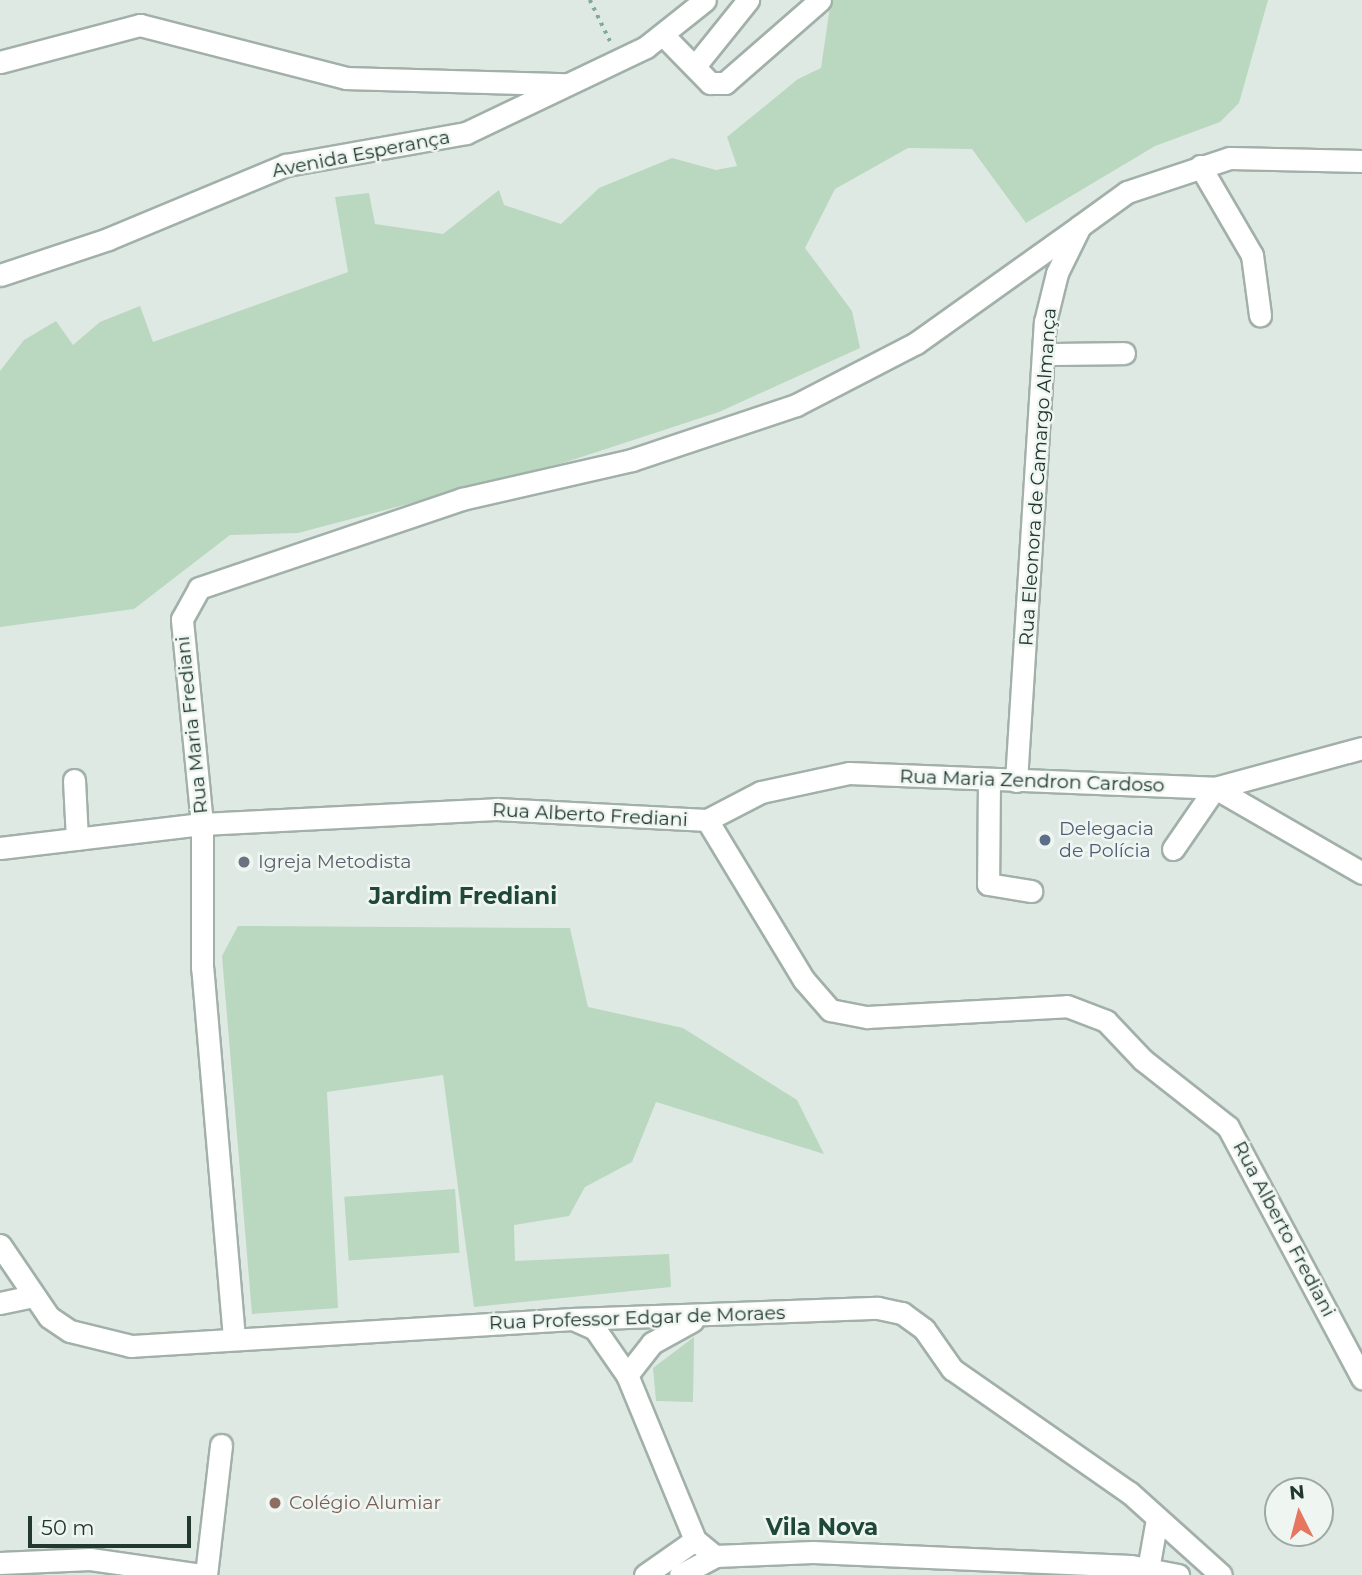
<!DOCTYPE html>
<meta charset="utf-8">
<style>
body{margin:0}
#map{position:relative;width:1362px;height:1575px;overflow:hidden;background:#dfe9e3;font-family:Montserrat,sans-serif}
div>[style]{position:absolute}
.green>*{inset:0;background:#b9d8bf;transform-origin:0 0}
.path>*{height:3.5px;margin-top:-1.75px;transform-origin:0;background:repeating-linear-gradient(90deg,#82aa9a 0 3.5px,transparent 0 8.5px)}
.roads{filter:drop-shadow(2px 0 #a2b0aa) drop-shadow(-2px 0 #a2b0aa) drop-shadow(0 2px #a2b0aa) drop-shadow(0 -2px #a2b0aa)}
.minor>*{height:21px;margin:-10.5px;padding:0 10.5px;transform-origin:10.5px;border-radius:10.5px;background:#fff}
.dots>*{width:19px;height:19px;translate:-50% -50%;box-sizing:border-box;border:4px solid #eff6f2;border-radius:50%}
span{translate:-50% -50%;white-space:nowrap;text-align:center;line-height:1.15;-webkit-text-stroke:5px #eff6f2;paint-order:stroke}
.street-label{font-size:19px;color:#213730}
.service-label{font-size:19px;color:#4e5e75}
.left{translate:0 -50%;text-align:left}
.worship-label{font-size:19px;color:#5b616d}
.education-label{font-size:19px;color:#785e54}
.quarter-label{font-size:23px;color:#1f473a;font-weight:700}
.north{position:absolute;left:1264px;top:1477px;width:70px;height:70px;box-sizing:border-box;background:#eff6f2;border:2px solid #9daaa4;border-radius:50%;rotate:354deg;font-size:19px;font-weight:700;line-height:28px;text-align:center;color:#213730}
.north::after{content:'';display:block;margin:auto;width:24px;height:32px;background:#e6765f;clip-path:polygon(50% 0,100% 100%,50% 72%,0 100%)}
.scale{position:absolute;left:28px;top:1516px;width:163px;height:32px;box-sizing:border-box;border:4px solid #213730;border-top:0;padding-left:9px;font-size:21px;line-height:24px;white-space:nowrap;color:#213730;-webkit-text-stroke:5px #eff6f2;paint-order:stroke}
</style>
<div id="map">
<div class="green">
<div style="clip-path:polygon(831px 0,1268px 0,1239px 103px,1220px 122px,1155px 146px,1026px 223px,972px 149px,908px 148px,835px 189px,805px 248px,852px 311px,860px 348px,719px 412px,563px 463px,298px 533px,230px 535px,134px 609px,0 627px,0 371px,24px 340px,56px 321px,73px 345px,100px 322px,140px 306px,153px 342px,348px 272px,335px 197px,369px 193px,375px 224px,443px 234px,499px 190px,504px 205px,561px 224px,599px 188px,672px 158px,716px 170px,737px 166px,727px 137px,798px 79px,821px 68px)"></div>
<div style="clip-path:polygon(238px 926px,570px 928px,588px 1007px,683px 1028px,797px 1100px,824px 1154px,656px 1102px,632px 1162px,585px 1187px,569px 1216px,514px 1225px,515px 1261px,669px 1254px,671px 1287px,474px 1307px,443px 1075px,327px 1092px,338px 1308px,252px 1314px,222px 956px)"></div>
<div style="left:455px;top:1189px;width:64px;height:111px;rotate:86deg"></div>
<div style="clip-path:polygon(694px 1337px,693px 1402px,656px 1401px,653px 1368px)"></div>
</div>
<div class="path">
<div style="left:590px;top:0;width:46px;rotate:64deg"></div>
</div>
<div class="roads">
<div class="minor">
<div style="left:664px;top:36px;width:66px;rotate:45.6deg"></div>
<div style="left:710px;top:83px;width:15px"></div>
<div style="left:725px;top:83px;width:126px;rotate:-41.1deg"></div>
<div style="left:0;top:62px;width:145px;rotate:-14.8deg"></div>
<div style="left:140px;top:25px;width:213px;rotate:14.4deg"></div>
<div style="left:346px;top:78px;width:218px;rotate:1.6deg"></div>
<div style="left:695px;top:66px;width:85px;rotate:-51.2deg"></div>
<div style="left:1200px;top:166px;width:103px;rotate:59.7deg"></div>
<div style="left:1252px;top:255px;width:61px;rotate:82.4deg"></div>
<div style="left:0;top:275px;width:114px;rotate:-18.4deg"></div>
<div style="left:108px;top:239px;width:193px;rotate:-22.6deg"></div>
<div style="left:286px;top:165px;width:183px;rotate:-10.1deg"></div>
<div style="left:466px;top:133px;width:199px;rotate:-25.5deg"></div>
<div style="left:646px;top:47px;width:75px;rotate:-38.5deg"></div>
<div style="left:1043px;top:354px;width:81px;rotate:-0.7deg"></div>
<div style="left:989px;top:779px;width:105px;rotate:90.5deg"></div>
<div style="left:988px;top:884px;width:44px;rotate:9.2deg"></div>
<div style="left:74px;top:780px;width:59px;rotate:87.1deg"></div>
<div style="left:1016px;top:781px;width:460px;rotate:-86.4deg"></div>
<div style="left:1045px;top:322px;width:50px;rotate:-76.2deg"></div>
<div style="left:1057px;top:273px;width:52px;rotate:-63.9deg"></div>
<div style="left:1080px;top:226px;width:58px;rotate:-35.9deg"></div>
<div style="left:1127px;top:192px;width:108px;rotate:-18.3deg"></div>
<div style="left:1230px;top:158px;width:132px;rotate:1.3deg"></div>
<div style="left:707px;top:820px;width:61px;rotate:-27.4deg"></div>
<div style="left:761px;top:792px;width:90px;rotate:-12.2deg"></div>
<div style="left:849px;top:773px;width:366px;rotate:2.3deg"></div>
<div style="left:1215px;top:788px;width:152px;rotate:-15.2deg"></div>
<div style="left:0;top:848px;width:203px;rotate:-6.8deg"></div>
<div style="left:202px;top:824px;width:206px;rotate:-95.6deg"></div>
<div style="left:182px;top:619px;width:35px;rotate:-61deg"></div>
<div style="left:199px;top:588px;width:278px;rotate:-18.7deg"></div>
<div style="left:462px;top:499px;width:174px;rotate:-12.9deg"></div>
<div style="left:632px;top:460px;width:173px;rotate:-18.5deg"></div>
<div style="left:796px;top:405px;width:135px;rotate:-27.3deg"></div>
<div style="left:916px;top:343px;width:201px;rotate:-35.5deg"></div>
<div style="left:1173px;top:849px;width:74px;rotate:-55.5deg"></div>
<div style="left:1215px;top:788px;width:170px;rotate:30deg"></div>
<div style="left:0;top:1245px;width:87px;rotate:55.8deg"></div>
<div style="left:49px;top:1317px;width:25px;rotate:34deg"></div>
<div style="left:70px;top:1331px;width:63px;rotate:13.8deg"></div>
<div style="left:131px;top:1346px;width:444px;rotate:-3.5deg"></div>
<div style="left:574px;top:1319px;width:304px;rotate:-2.1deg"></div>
<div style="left:878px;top:1308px;width:25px;rotate:12deg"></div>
<div style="left:902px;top:1313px;width:27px;rotate:36deg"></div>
<div style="left:924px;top:1329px;width:49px;rotate:55deg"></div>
<div style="left:952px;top:1369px;width:217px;rotate:34.9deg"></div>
<div style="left:1130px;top:1493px;width:122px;rotate:42deg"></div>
<div style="left:0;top:1303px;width:33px;rotate:-12deg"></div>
<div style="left:575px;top:1320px;width:22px;rotate:24deg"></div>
<div style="left:595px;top:1329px;width:56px;rotate:55.2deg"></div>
<div style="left:627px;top:1375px;width:178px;rotate:67.6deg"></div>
<div style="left:695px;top:1540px;width:26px;rotate:39deg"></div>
<div style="left:715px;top:1556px;width:98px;rotate:-2.3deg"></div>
<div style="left:813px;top:1552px;width:318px;rotate:2.5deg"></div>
<div style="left:1131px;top:1566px;width:48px;rotate:10.8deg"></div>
<div style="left:234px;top:1338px;width:371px;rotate:-94.9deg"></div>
<div style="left:202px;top:968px;width:144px;rotate:-90deg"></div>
<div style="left:202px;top:824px;width:294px;rotate:-2.9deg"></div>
<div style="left:496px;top:809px;width:211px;rotate:3deg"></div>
<div style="left:707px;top:820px;width:187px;rotate:58.8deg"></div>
<div style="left:804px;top:980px;width:40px;rotate:49deg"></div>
<div style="left:830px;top:1010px;width:38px;rotate:11deg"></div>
<div style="left:867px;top:1017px;width:200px;rotate:-3.1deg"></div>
<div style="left:1067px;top:1006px;width:42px;rotate:21deg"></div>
<div style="left:1106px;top:1021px;width:54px;rotate:46.5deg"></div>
<div style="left:1143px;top:1060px;width:108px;rotate:38.2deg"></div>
<div style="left:1228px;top:1127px;width:285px;rotate:61.9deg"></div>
<div style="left:627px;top:1375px;width:41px;rotate:-52deg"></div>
<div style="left:652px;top:1343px;width:46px;rotate:-28.8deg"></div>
<div style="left:0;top:1563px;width:90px;rotate:-2.5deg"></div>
<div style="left:90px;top:1559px;width:114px;rotate:8.1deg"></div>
<div style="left:206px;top:1575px;width:131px;rotate:-83.4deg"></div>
<div style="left:645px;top:1575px;width:61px;rotate:-35deg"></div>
<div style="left:680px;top:1575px;width:40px;rotate:-28deg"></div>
<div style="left:1147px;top:1575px;width:57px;rotate:-79.9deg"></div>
</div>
</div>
<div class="dots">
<div style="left:1045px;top:840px;background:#5c6f8a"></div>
<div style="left:244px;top:862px;background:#6b7280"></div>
<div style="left:275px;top:1503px;background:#8d6e63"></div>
</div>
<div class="street-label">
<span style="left:361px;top:154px;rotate:-11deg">Avenida Esperança</span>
<span style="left:1038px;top:477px;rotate:-86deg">Rua Eleonora de Camargo Almança</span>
<span style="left:192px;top:725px;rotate:-96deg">Rua Maria Frediani</span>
<span style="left:1032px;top:781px;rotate:2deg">Rua Maria Zendron Cardoso</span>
<span style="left:590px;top:815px;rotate:3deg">Rua Alberto Frediani</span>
<span style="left:1284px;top:1229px;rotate:62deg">Rua Alberto Frediani</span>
<span style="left:637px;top:1318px;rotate:-2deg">Rua Professor Edgar de Moraes</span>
</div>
<div class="service-label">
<span class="left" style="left:1059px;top:840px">Delegacia<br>de Polícia</span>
</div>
<div class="worship-label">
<span class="left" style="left:258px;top:862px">Igreja Metodista</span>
</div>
<div class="education-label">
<span class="left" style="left:289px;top:1503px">Colégio Alumiar</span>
</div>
<div class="quarter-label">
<span style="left:463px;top:896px">Jardim Frediani</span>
<span style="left:822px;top:1527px">Vila Nova</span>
</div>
<div class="north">N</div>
<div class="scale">50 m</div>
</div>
